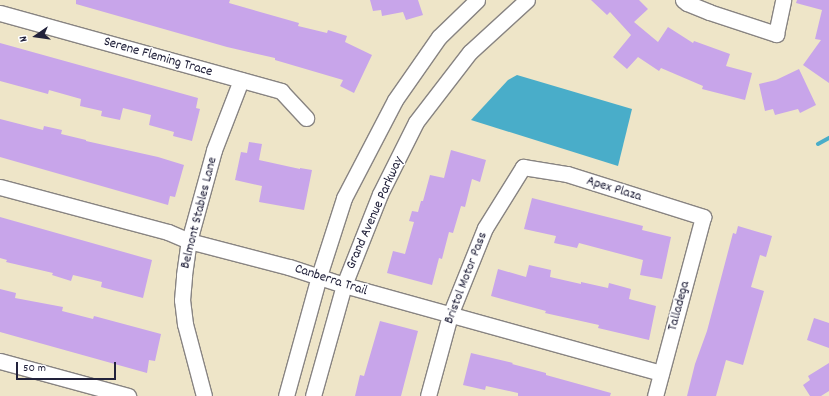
<!DOCTYPE html>
<style>
body{margin:0}
#map{position:relative;width:829px;height:396px;overflow:hidden;background:#eee5c8;font-family:Dekko,sans-serif}
div>[style]{position:absolute}
.water>*{inset:0;background:#49adc9}
.stream>*{height:4px;margin:-2px;padding:0 2px;transform-origin:2px;border-radius:2px;background:#49adc9}
.building>*{inset:0;background:#c8a5ea}
.roads{filter:drop-shadow(1px 0 #888482) drop-shadow(-1px 0 #888482) drop-shadow(0 1px #888482) drop-shadow(0 -1px #888482)}
.minor>*{height:15px;margin:-7.5px;padding:0 7.5px;transform-origin:7.5px;border-radius:7.5px;background:#fff}
span{translate:-50% -50%;white-space:nowrap;text-align:center;line-height:1.15;-webkit-text-stroke:3px #fff;paint-order:stroke}
.street-label{font-size:14px;color:#22223b}
.north{position:absolute;left:16px;top:16px;width:40px;height:40px;-webkit-text-stroke:3px #fff;paint-order:stroke;rotate:257deg;font-size:11px;font-weight:700;line-height:16px;text-align:center;color:#22223b}
.north::after{content:'';display:block;margin:auto;width:14px;height:18px;background:#22223b;clip-path:polygon(50% 0,100% 100%,50% 72%,0 100%)}
.scale{position:absolute;left:16px;top:362px;width:100px;height:18px;box-sizing:border-box;border:2px solid #22223b;border-top:0;padding-left:5px;font-size:12px;line-height:14px;white-space:nowrap;color:#22223b;-webkit-text-stroke:3px #fff;paint-order:stroke}
</style>
<div id="map">
<div class="water">
<div style="clip-path:polygon(517px 75px,632px 109px,618px 166px,471px 120px,508px 80px)"></div>
</div>
<div class="stream">
<div style="left:818px;top:144px;width:13px;rotate:-29deg"></div>
</div>
<div class="building">
<div style="clip-path:polygon(76px 0,230px 0,229px 3px,299px 23px,298px 26px,327px 33px,328px 30px,347px 36px,345px 42px,372px 55px,354px 93px,340px 86px,343px 80px,275px 60px,275px 58px,227px 47px,76px 4px)"></div>
<div style="clip-path:polygon(370px 0,418px 0,423px 15px,406px 20px,403px 12px,382px 16px,381px 10px,373px 11px)"></div>
<div style="clip-path:polygon(591px 0,639px 0,648px 9px,634px 22px,658px 42px,668px 27px,693px 43px,694px 41px,730px 54px,726px 66px,752px 73px,745px 100px,702px 89px,703px 86px,661px 68px,659px 71px,638px 57px,627px 69px,613px 57px,631px 35px,610px 12px,607px 15px)"></div>
<div style="clip-path:polygon(797px 0,829px 0,829px 83px,803px 65px,821px 40px,815px 39px,822px 10px,796px 3px)"></div>
<div style="clip-path:polygon(0 43px,198px 98px,196px 108px,200px 109px,192px 141px,173px 136px,174px 132px,149px 125px,151px 115px,123px 108px,120px 120px,101px 116px,102px 111px,80px 106px,81px 99px,49px 90px,48px 94px,0 81px)"></div>
<div style="clip-path:polygon(799px 69px,816px 105px,800px 113px,798px 109px,775px 115px,773px 109px,765px 111px,759px 84px,776px 80px)"></div>
<div style="clip-path:polygon(0 119px,43px 130px,44px 126px,62px 130px,61px 134px,86px 140px,86px 141px,158px 157px,184px 165px,175px 197px,170px 196px,168px 205px,0 157px)"></div>
<div style="clip-path:polygon(249px 142px,262px 144px,259px 160px,300px 169px,300px 168px,312px 170px,304px 210px,259px 202px,262px 186px,235px 180px,241px 152px,247px 153px)"></div>
<div style="clip-path:polygon(451px 150px,486px 160px,480px 182px,472px 179px,465px 207px,461px 206px,453px 233px,449px 232px,442px 259px,439px 258px,432px 285px,387px 273px,393px 251px,405px 254px,414px 222px,409px 221px,412px 211px,418px 212px,421px 201px,423px 201px,430px 175px,444px 178px)"></div>
<div style="clip-path:polygon(532px 198px,643px 226px,642px 230px,671px 237px,662px 279px,640px 275px,643px 260px,579px 243px,577px 248px,554px 243px,556px 236px,524px 229px)"></div>
<div style="clip-path:polygon(0 217px,152px 260px,143px 298px,101px 287px,102px 282px,73px 275px,71px 281px,52px 275px,53px 273px,6px 262px,7px 260px,0 258px)"></div>
<div style="clip-path:polygon(738px 226px,772px 236px,766px 257px,760px 255px,751px 287px,764px 291px,743px 365px,726px 360px,716px 396px,687px 396px,695px 364px,707px 331px,733px 233px,736px 234px)"></div>
<div style="clip-path:polygon(529px 265px,551px 270px,550px 277px,581px 284px,581px 282px,608px 288px,609px 283px,631px 289px,629px 299px,656px 306px,649px 340px,598px 328px,599px 325px,545px 313px,546px 311px,491px 296px,498px 269px,526px 277px)"></div>
<div style="clip-path:polygon(0 289px,16px 293px,15px 298px,63px 307px,62px 311px,93px 319px,94px 316px,161px 334px,155px 361px,149px 360px,147px 373px,0 332px)"></div>
<div style="clip-path:polygon(814px 318px,829px 323px,829px 348px,807px 340px)"></div>
<div style="clip-path:polygon(380px 321px,418px 331px,401px 396px,355px 396px,360px 375px,364px 376px)"></div>
<div style="clip-path:polygon(471px 353px,513px 363px,512px 364px,546px 373px,546px 375px,611px 393px,610px 396px,518px 396px,518px 393px,486px 386px,485px 390px,463px 385px)"></div>
<div style="clip-path:polygon(829px 363px,829px 391px,821px 396px,810px 396px,803px 385px,810px 380px,808px 376px)"></div>
</div>
<div class="roads">
<div class="minor">
<div style="left:683px;top:0;width:5px;rotate:37deg"></div>
<div style="left:687px;top:3px;width:24px;rotate:22deg"></div>
<div style="left:709px;top:12px;width:71px;rotate:18.2deg"></div>
<div style="left:776px;top:34px;width:35px;rotate:-78deg"></div>
<div style="left:0;top:13px;width:292px;rotate:15.5deg"></div>
<div style="left:281px;top:91px;width:37px;rotate:47deg"></div>
<div style="left:0;top:187px;width:174px;rotate:15deg"></div>
<div style="left:168px;top:232px;width:23px;rotate:23deg"></div>
<div style="left:189px;top:241px;width:103px;rotate:14.6deg"></div>
<div style="left:289px;top:267px;width:58px;rotate:18.1deg"></div>
<div style="left:344px;top:285px;width:329px;rotate:15.5deg"></div>
<div style="left:0;top:361px;width:133px;rotate:15.3deg"></div>
<div style="left:204px;top:396px;width:74px;rotate:-104.8deg"></div>
<div style="left:185px;top:324px;width:24px;rotate:-97deg"></div>
<div style="left:182px;top:300px;width:25px;rotate:-85deg"></div>
<div style="left:184px;top:275px;width:34px;rotate:-82deg"></div>
<div style="left:189px;top:241px;width:94px;rotate:-74.6deg"></div>
<div style="left:214px;top:150px;width:75px;rotate:-68.9deg"></div>
<div style="left:286px;top:396px;width:124px;rotate:-74.6deg"></div>
<div style="left:319px;top:276px;width:82px;rotate:-72.2deg"></div>
<div style="left:344px;top:198px;width:110px;rotate:-62.5deg"></div>
<div style="left:395px;top:100px;width:77px;rotate:-55.1deg"></div>
<div style="left:439px;top:37px;width:53px;rotate:-44.2deg"></div>
<div style="left:313px;top:396px;width:115px;rotate:-74.4deg"></div>
<div style="left:344px;top:285px;width:98px;rotate:-68.4deg"></div>
<div style="left:380px;top:194px;width:80px;rotate:-63.4deg"></div>
<div style="left:416px;top:122px;width:88px;rotate:-52.4deg"></div>
<div style="left:470px;top:52px;width:77px;rotate:-42.4deg"></div>
<div style="left:428px;top:396px;width:84px;rotate:-74.8deg"></div>
<div style="left:450px;top:315px;width:94px;rotate:-68.1deg"></div>
<div style="left:485px;top:228px;width:72px;rotate:-58.1deg"></div>
<div style="left:523px;top:167px;width:45px;rotate:9deg"></div>
<div style="left:567px;top:174px;width:143px;rotate:17.5deg"></div>
<div style="left:703px;top:217px;width:185px;rotate:105deg"></div>
</div>
</div>
<div class="street-label">
<span style="left:158px;top:57px;rotate:16deg">Serene Fleming Trace</span>
<span style="left:614px;top:189px;rotate:17deg">Apex Plaza</span>
<span style="left:199px;top:213px;rotate:-76deg">Belmont Stables Lane</span>
<span style="left:375px;top:213px;rotate:-66deg">Grand Avenue Parkway</span>
<span style="left:466px;top:278px;rotate:-69deg">Bristol Motor Pass</span>
<span style="left:331px;top:280px;rotate:18deg">Canberra Trail</span>
<span style="left:679px;top:306px;rotate:-75deg">Talladega</span>
</div>
<div class="north">N</div>
<div class="scale">50 m</div>
</div>
